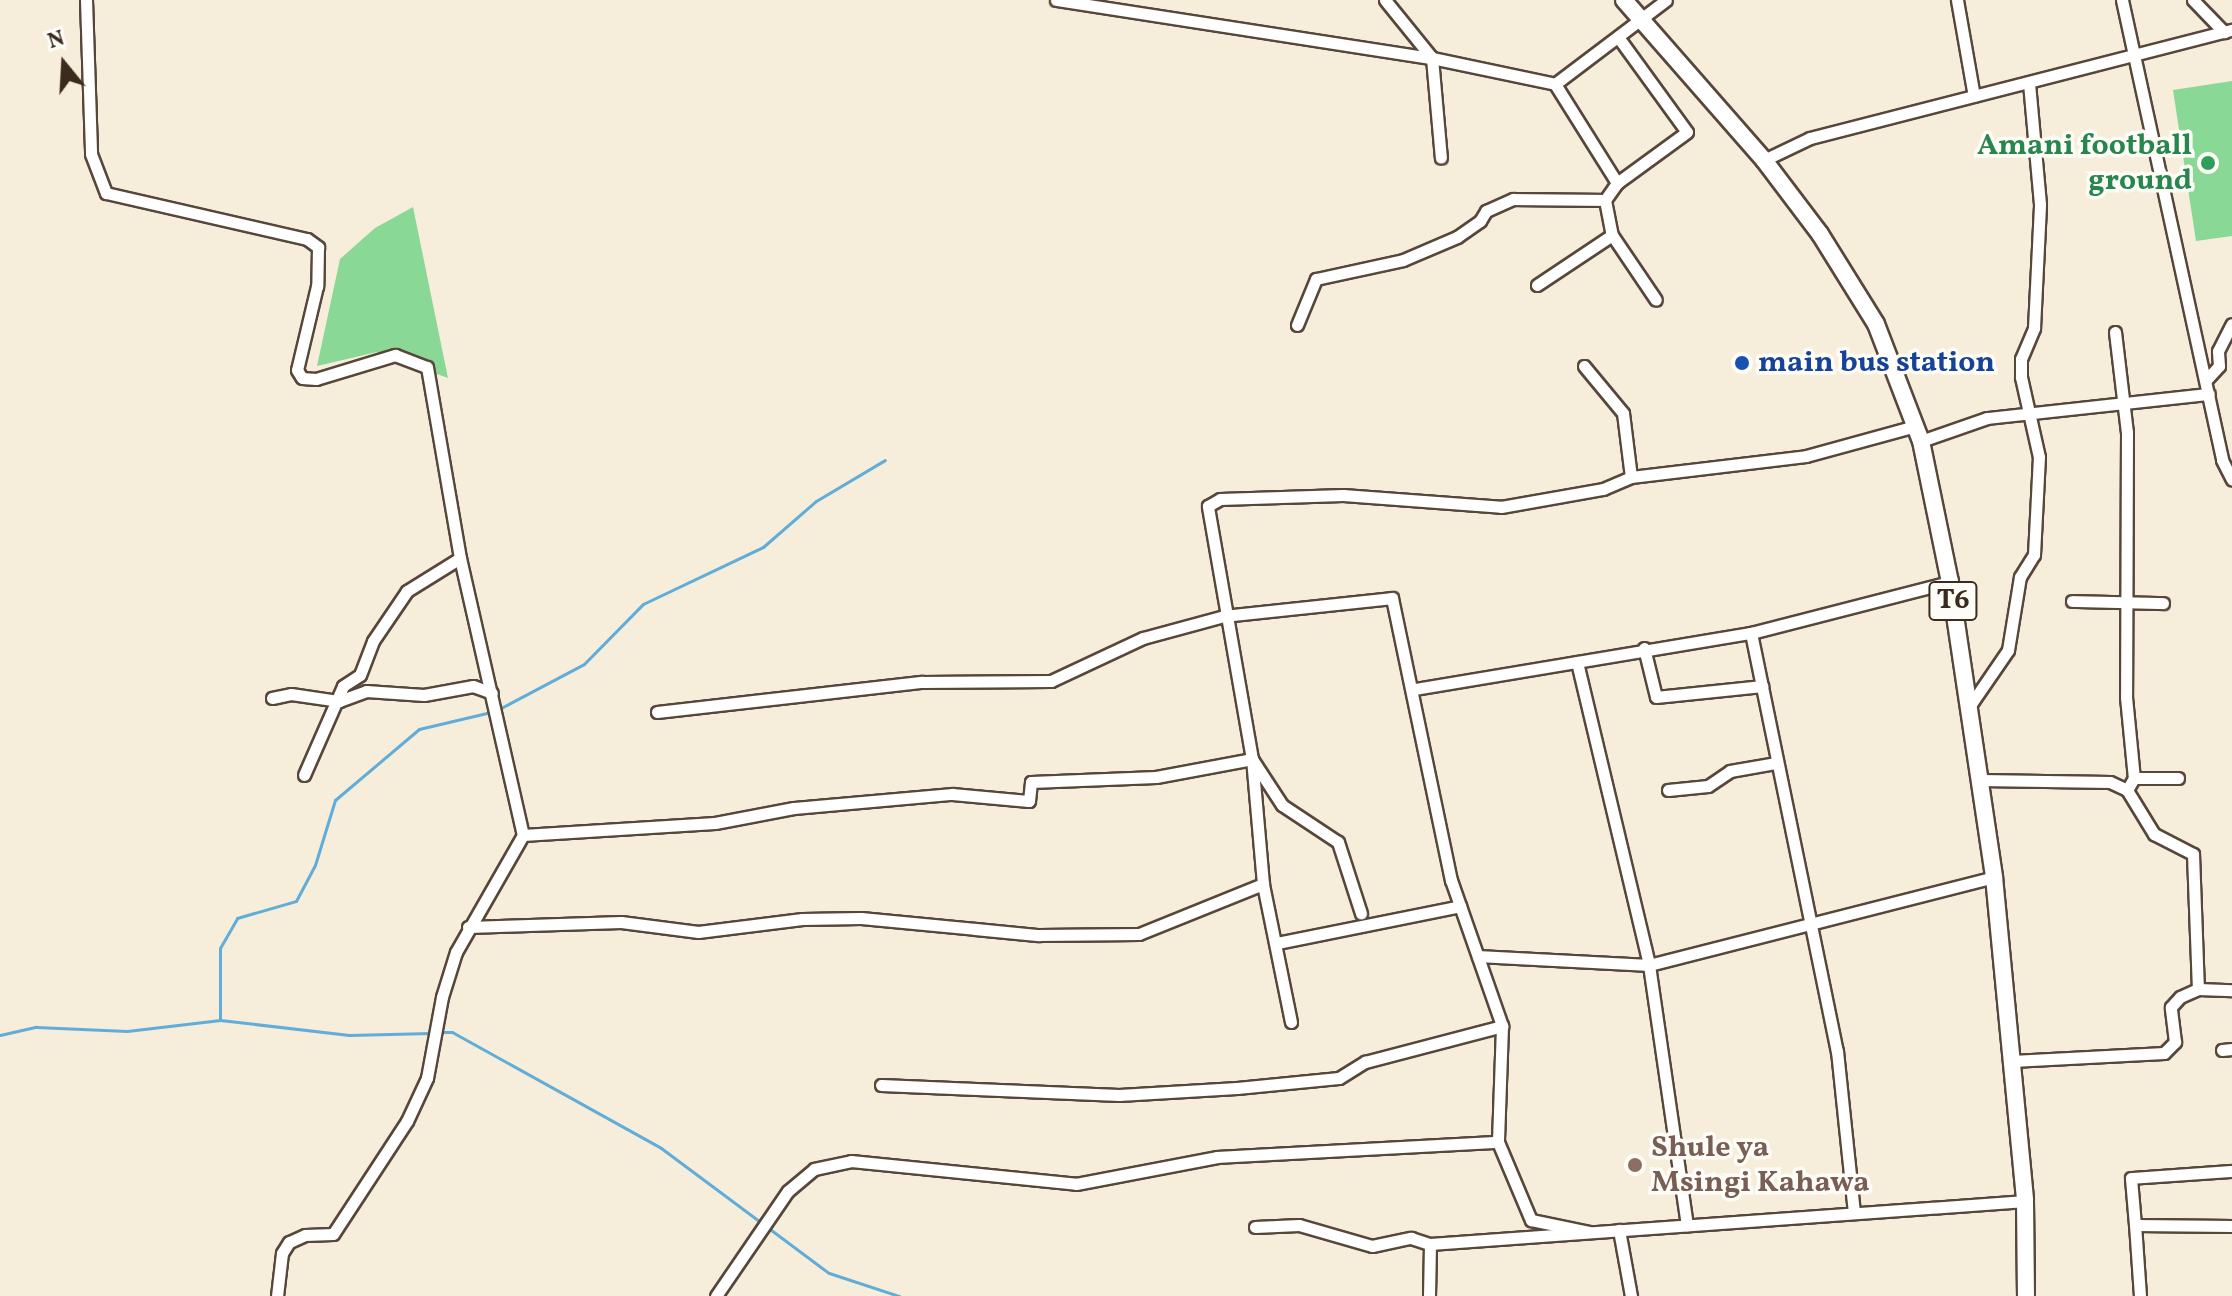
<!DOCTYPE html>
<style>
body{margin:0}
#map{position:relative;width:2232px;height:1296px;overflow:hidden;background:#f7eddb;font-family:Vollkorn,serif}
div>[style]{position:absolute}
.green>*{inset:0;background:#8ad896}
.stream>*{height:3px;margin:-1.5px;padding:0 1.5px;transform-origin:1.5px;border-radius:1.5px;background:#60add9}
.roads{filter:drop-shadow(2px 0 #57473a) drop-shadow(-2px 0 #57473a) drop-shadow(0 2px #57473a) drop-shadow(0 -2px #57473a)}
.minor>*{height:11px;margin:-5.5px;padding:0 5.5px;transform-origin:5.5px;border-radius:5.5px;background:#fff}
.highway>*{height:16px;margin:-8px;padding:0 8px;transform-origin:8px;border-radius:8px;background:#fff}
.dots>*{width:22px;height:22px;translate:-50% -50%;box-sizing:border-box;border:4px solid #fdfcf7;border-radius:50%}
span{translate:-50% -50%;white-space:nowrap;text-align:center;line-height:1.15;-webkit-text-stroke:7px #fdfcf7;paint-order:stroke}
.shield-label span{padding:2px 6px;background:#fdfcf7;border:2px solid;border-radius:6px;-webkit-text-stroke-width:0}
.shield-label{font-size:28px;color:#3b2a1e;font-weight:700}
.leisure-label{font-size:30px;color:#27864d;font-weight:700}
.right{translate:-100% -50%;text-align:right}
.transit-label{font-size:30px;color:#164399;font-weight:700}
.left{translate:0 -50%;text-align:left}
.education-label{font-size:30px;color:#785e54;font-weight:700}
.north{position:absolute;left:24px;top:24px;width:80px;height:80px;-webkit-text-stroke:6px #fdfcf7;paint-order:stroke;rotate:342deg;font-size:22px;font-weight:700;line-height:32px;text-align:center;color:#3b2a1e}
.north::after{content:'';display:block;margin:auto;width:28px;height:36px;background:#3b2a1e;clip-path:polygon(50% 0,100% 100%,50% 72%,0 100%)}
</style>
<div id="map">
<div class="green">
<div style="clip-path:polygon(2232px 81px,2232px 236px,2196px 241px,2173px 90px)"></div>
<div style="clip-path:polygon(413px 207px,448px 378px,377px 352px,317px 366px,340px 259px,375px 228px)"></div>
</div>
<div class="stream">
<div style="left:499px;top:709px;width:96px;rotate:-27.9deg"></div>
<div style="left:584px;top:664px;width:84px;rotate:-45.5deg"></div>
<div style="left:643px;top:604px;width:133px;rotate:-25.4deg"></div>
<div style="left:763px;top:547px;width:70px;rotate:-41deg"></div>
<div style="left:816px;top:501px;width:80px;rotate:-30.7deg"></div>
<div style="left:220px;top:1019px;width:71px;rotate:-90deg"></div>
<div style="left:220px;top:948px;width:34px;rotate:-60deg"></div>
<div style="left:237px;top:918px;width:61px;rotate:-16.1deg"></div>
<div style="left:296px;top:901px;width:41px;rotate:-62.2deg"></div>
<div style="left:315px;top:865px;width:68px;rotate:-72.9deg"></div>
<div style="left:335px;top:800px;width:110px;rotate:-40.2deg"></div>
<div style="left:419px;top:729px;width:74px;rotate:-13.3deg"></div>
<div style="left:438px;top:1032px;width:14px"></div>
<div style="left:452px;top:1032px;width:239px;rotate:29deg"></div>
<div style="left:661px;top:1148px;width:209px;rotate:36.7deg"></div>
<div style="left:829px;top:1273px;width:74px;rotate:18.2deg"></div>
<div style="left:0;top:1035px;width:37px;rotate:-13deg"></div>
<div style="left:36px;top:1027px;width:91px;rotate:2.5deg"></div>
<div style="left:127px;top:1031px;width:94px;rotate:-6.7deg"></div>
<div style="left:220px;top:1020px;width:130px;rotate:6.6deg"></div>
<div style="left:349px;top:1035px;width:82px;rotate:-1.4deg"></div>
</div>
<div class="roads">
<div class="minor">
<div style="left:86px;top:0;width:154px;rotate:88.1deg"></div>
<div style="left:91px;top:154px;width:42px;rotate:69deg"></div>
<div style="left:106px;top:193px;width:206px;rotate:12.9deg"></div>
<div style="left:307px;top:239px;width:14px;rotate:36deg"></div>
<div style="left:318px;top:247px;width:39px;rotate:91deg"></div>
<div style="left:317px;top:286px;width:86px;rotate:103.4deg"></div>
<div style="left:297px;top:370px;width:9px;rotate:58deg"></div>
<div style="left:302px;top:378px;width:14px;rotate:4deg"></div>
<div style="left:316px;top:379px;width:83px;rotate:-16.9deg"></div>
<div style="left:395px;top:355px;width:34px;rotate:21deg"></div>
<div style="left:427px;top:367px;width:194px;rotate:80.2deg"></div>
<div style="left:460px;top:558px;width:284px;rotate:77.2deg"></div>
<div style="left:523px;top:835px;width:135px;rotate:119.8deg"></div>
<div style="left:456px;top:952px;width:47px;rotate:107.3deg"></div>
<div style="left:442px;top:997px;width:82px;rotate:100.5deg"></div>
<div style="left:427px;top:1078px;width:47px;rotate:114.9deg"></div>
<div style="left:407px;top:1121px;width:135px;rotate:123.2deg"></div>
<div style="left:333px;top:1234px;width:28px;rotate:178deg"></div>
<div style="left:305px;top:1235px;width:17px;rotate:156deg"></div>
<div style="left:289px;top:1242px;width:13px;rotate:122deg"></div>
<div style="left:282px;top:1253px;width:43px;rotate:96.6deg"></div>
<div style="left:1056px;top:0;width:380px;rotate:8.8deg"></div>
<div style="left:1432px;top:58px;width:126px;rotate:11.9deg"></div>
<div style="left:1555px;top:84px;width:139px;rotate:-37.1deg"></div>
<div style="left:1385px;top:0;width:75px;rotate:51deg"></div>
<div style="left:1432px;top:58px;width:100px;rotate:84.9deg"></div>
<div style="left:1957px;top:0;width:97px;rotate:80deg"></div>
<div style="left:2122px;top:0;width:471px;rotate:77.7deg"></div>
<div style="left:2222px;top:460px;width:22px;rotate:63deg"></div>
<div style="left:2193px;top:0;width:45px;rotate:45.9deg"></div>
<div style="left:1618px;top:37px;width:117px;rotate:54deg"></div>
<div style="left:1687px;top:132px;width:87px;rotate:143.9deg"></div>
<div style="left:1617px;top:183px;width:21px;rotate:125deg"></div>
<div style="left:1605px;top:200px;width:36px;rotate:79deg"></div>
<div style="left:1612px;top:235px;width:78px;rotate:55.9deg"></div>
<div style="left:1555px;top:84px;width:117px;rotate:57.9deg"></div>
<div style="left:1764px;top:160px;width:51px;rotate:-25.6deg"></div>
<div style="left:1810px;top:138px;width:436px;rotate:-14.4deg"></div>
<div style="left:1537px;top:285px;width:90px;rotate:-33.7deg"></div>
<div style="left:1297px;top:325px;width:50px;rotate:-67.6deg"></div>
<div style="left:1316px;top:279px;width:89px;rotate:-12.3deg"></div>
<div style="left:1403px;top:260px;width:59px;rotate:-23.1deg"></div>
<div style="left:1457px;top:237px;width:28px;rotate:-35deg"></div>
<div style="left:1480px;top:221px;width:12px;rotate:-59deg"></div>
<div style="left:1486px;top:211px;width:30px;rotate:-24deg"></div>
<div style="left:1513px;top:199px;width:92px;rotate:0.6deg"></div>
<div style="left:2115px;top:332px;width:101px;rotate:83.2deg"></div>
<div style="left:2127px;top:432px;width:265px;rotate:90.2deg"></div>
<div style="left:2126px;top:697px;width:81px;rotate:84.4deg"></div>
<div style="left:2134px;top:778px;width:14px;rotate:120deg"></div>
<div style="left:1584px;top:366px;width:61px;rotate:50.3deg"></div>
<div style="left:1623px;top:413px;width:64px;rotate:82.9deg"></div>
<div style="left:1631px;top:477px;width:176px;rotate:-6.8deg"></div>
<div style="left:1806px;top:456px;width:114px;rotate:-15.3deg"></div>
<div style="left:2206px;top:380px;width:19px;rotate:-47deg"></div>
<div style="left:2219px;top:366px;width:15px;rotate:-94deg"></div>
<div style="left:2218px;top:351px;width:30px;rotate:-63deg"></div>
<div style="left:1921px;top:441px;width:70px;rotate:-19.2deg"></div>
<div style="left:1987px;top:418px;width:223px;rotate:-6.2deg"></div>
<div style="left:2072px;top:601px;width:91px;rotate:1.3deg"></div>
<div style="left:1751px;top:633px;width:427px;rotate:78.4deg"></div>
<div style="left:1837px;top:1051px;width:162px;rotate:84deg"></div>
<div style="left:1644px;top:648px;width:50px;rotate:76.2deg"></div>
<div style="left:1656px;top:697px;width:107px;rotate:-5.9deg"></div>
<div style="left:1577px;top:662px;width:311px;rotate:76.6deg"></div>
<div style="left:1649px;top:965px;width:263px;rotate:81.7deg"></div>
<div style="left:1415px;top:689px;width:341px;rotate:-9.5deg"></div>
<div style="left:1751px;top:633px;width:205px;rotate:-14.4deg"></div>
<div style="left:272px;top:698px;width:19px;rotate:-12deg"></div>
<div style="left:291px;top:694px;width:49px;rotate:8.3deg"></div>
<div style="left:339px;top:701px;width:29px;rotate:-20deg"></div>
<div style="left:366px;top:691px;width:58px;rotate:3.9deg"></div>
<div style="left:424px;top:695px;width:50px;rotate:-10.4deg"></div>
<div style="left:473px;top:686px;width:20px;rotate:20deg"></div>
<div style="left:1969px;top:707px;width:69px;rotate:-55.6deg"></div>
<div style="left:2008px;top:650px;width:74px;rotate:-80.7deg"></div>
<div style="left:2020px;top:577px;width:26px;rotate:-58deg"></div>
<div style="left:2034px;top:555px;width:98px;rotate:-87.1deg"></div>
<div style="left:2039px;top:457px;width:82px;rotate:-102.7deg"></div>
<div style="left:2021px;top:377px;width:18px;rotate:-90deg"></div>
<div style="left:2021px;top:359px;width:34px;rotate:-67deg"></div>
<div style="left:2034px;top:328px;width:124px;rotate:-87.2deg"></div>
<div style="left:2040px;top:204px;width:122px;rotate:-95.2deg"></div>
<div style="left:657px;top:712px;width:267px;rotate:-6.5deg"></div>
<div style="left:922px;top:682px;width:129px;rotate:-0.4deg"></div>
<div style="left:1051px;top:681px;width:102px;rotate:-25.1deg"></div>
<div style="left:1143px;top:638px;width:84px;rotate:-15.2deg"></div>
<div style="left:1224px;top:616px;width:169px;rotate:-6.1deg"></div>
<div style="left:1392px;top:598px;width:288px;rotate:78.2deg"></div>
<div style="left:1451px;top:880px;width:155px;rotate:70.7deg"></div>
<div style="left:1502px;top:1026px;width:116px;rotate:92deg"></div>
<div style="left:1498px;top:1142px;width:85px;rotate:67.1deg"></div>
<div style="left:1531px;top:1220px;width:59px;rotate:11.7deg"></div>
<div style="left:304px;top:775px;width:97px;rotate:-66.3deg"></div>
<div style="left:343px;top:686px;width:20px;rotate:-33deg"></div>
<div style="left:360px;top:675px;width:36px;rotate:-69deg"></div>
<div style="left:373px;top:641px;width:60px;rotate:-55.8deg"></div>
<div style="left:407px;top:591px;width:62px;rotate:-31.9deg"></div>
<div style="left:2134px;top:778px;width:44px"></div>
<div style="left:1980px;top:780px;width:130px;rotate:0.9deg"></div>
<div style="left:2110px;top:782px;width:19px;rotate:25deg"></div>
<div style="left:2127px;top:790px;width:52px;rotate:58.5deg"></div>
<div style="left:2154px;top:834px;width:44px;rotate:27.1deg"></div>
<div style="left:2193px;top:854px;width:135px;rotate:87.9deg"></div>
<div style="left:1668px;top:790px;width:40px;rotate:-5.7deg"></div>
<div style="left:1708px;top:786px;width:27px;rotate:-34deg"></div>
<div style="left:1730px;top:771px;width:47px;rotate:-9.9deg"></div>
<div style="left:523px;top:835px;width:192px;rotate:-3.6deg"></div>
<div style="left:715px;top:823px;width:80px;rotate:-10.8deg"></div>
<div style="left:794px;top:808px;width:159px;rotate:-5.1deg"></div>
<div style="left:952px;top:794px;width:77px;rotate:5.2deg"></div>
<div style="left:1029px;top:801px;width:19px;rotate:-84deg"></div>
<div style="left:1031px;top:782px;width:125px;rotate:-2.3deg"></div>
<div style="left:1156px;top:777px;width:98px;rotate:-10.6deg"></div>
<div style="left:1252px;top:759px;width:55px;rotate:56.9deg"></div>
<div style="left:1282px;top:805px;width:67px;rotate:33.5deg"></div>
<div style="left:1338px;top:842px;width:75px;rotate:72.1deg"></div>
<div style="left:468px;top:927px;width:153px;rotate:-1.9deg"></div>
<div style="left:621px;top:922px;width:78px;rotate:7.4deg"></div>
<div style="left:698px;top:932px;width:105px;rotate:-7.1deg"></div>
<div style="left:802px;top:919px;width:59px;rotate:-1deg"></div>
<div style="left:861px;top:918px;width:179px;rotate:5.5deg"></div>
<div style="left:1039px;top:935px;width:100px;rotate:-0.6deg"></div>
<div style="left:1139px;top:934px;width:134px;rotate:-22deg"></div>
<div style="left:1277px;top:943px;width:187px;rotate:-11.4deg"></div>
<div style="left:1478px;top:956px;width:171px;rotate:3deg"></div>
<div style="left:1649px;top:965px;width:356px;rotate:-14.3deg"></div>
<div style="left:1291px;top:1022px;width:141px;rotate:-101.5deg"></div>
<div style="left:1263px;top:884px;width:125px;rotate:-95deg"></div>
<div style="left:1252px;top:759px;width:257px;rotate:-99.9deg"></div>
<div style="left:1208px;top:506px;width:14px;rotate:-30deg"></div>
<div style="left:1220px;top:499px;width:123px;rotate:-1.9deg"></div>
<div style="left:1343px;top:495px;width:158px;rotate:4.3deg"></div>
<div style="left:1501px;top:507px;width:104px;rotate:-10deg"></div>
<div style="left:1603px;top:489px;width:30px;rotate:-23deg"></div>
<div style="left:2222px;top:1050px;width:10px;rotate:-6deg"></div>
<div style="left:2012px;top:1061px;width:152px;rotate:-3deg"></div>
<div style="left:2164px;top:1053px;width:16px;rotate:-45deg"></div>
<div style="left:2175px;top:1042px;width:35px;rotate:-97deg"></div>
<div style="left:2171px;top:1007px;width:13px;rotate:-48deg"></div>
<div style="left:2180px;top:997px;width:20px;rotate:-24deg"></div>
<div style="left:2198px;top:989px;width:34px;rotate:2deg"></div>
<div style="left:881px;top:1085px;width:238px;rotate:2.4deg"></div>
<div style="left:1119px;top:1095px;width:118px;rotate:-3.4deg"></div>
<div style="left:1237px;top:1088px;width:102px;rotate:-5.6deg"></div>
<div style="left:1339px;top:1078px;width:31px;rotate:-32deg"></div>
<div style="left:1365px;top:1062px;width:142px;rotate:-14.7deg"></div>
<div style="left:2135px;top:1225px;width:47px;rotate:-94.9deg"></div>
<div style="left:2131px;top:1178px;width:101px;rotate:-4deg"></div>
<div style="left:1255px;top:1227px;width:44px;rotate:-2.6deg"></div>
<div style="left:1299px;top:1225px;width:76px;rotate:16deg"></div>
<div style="left:1372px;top:1246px;width:40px;rotate:-12deg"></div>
<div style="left:1411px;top:1238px;width:20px;rotate:18deg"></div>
<div style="left:1430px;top:1244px;width:52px;rotate:91.1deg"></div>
<div style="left:1619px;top:1230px;width:67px;rotate:79.7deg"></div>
<div style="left:1430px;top:1244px;width:597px;rotate:-4.13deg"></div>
<div style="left:716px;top:1296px;width:127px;rotate:-55.6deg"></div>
<div style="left:788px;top:1191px;width:34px;rotate:-40deg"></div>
<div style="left:814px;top:1169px;width:38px;rotate:-12deg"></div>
<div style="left:851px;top:1161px;width:226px;rotate:5.8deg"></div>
<div style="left:1076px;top:1184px;width:144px;rotate:-10.8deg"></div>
<div style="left:1217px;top:1157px;width:281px;rotate:-3.1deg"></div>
<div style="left:2140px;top:1296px;width:71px;rotate:-94deg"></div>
<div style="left:2135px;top:1225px;width:97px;rotate:0.6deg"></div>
</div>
<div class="highway">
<div style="left:1624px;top:0;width:213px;rotate:48.8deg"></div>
<div style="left:1764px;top:160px;width:93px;rotate:52.9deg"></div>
<div style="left:1820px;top:234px;width:106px;rotate:58.1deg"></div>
<div style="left:1876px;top:324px;width:125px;rotate:69deg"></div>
<div style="left:1921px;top:441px;width:144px;rotate:78.4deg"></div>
<div style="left:1950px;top:582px;width:298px;rotate:81.5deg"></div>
<div style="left:1994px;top:877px;width:325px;rotate:84.5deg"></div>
<div style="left:2025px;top:1201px;width:95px;rotate:89.4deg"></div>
</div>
</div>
<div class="dots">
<div style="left:2208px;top:163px;background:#2e9e5b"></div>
<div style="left:1742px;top:363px;background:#1a4fb4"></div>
<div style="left:1635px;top:1165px;background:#8d6e63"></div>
</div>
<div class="shield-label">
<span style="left:1953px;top:601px">T6</span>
</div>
<div class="leisure-label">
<span class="right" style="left:2192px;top:163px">Amani football<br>ground</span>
</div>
<div class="transit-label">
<span class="left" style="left:1758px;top:363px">main bus station</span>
</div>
<div class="education-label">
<span class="left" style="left:1651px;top:1165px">Shule ya<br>Msingi Kahawa</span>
</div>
<div class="north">N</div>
</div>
